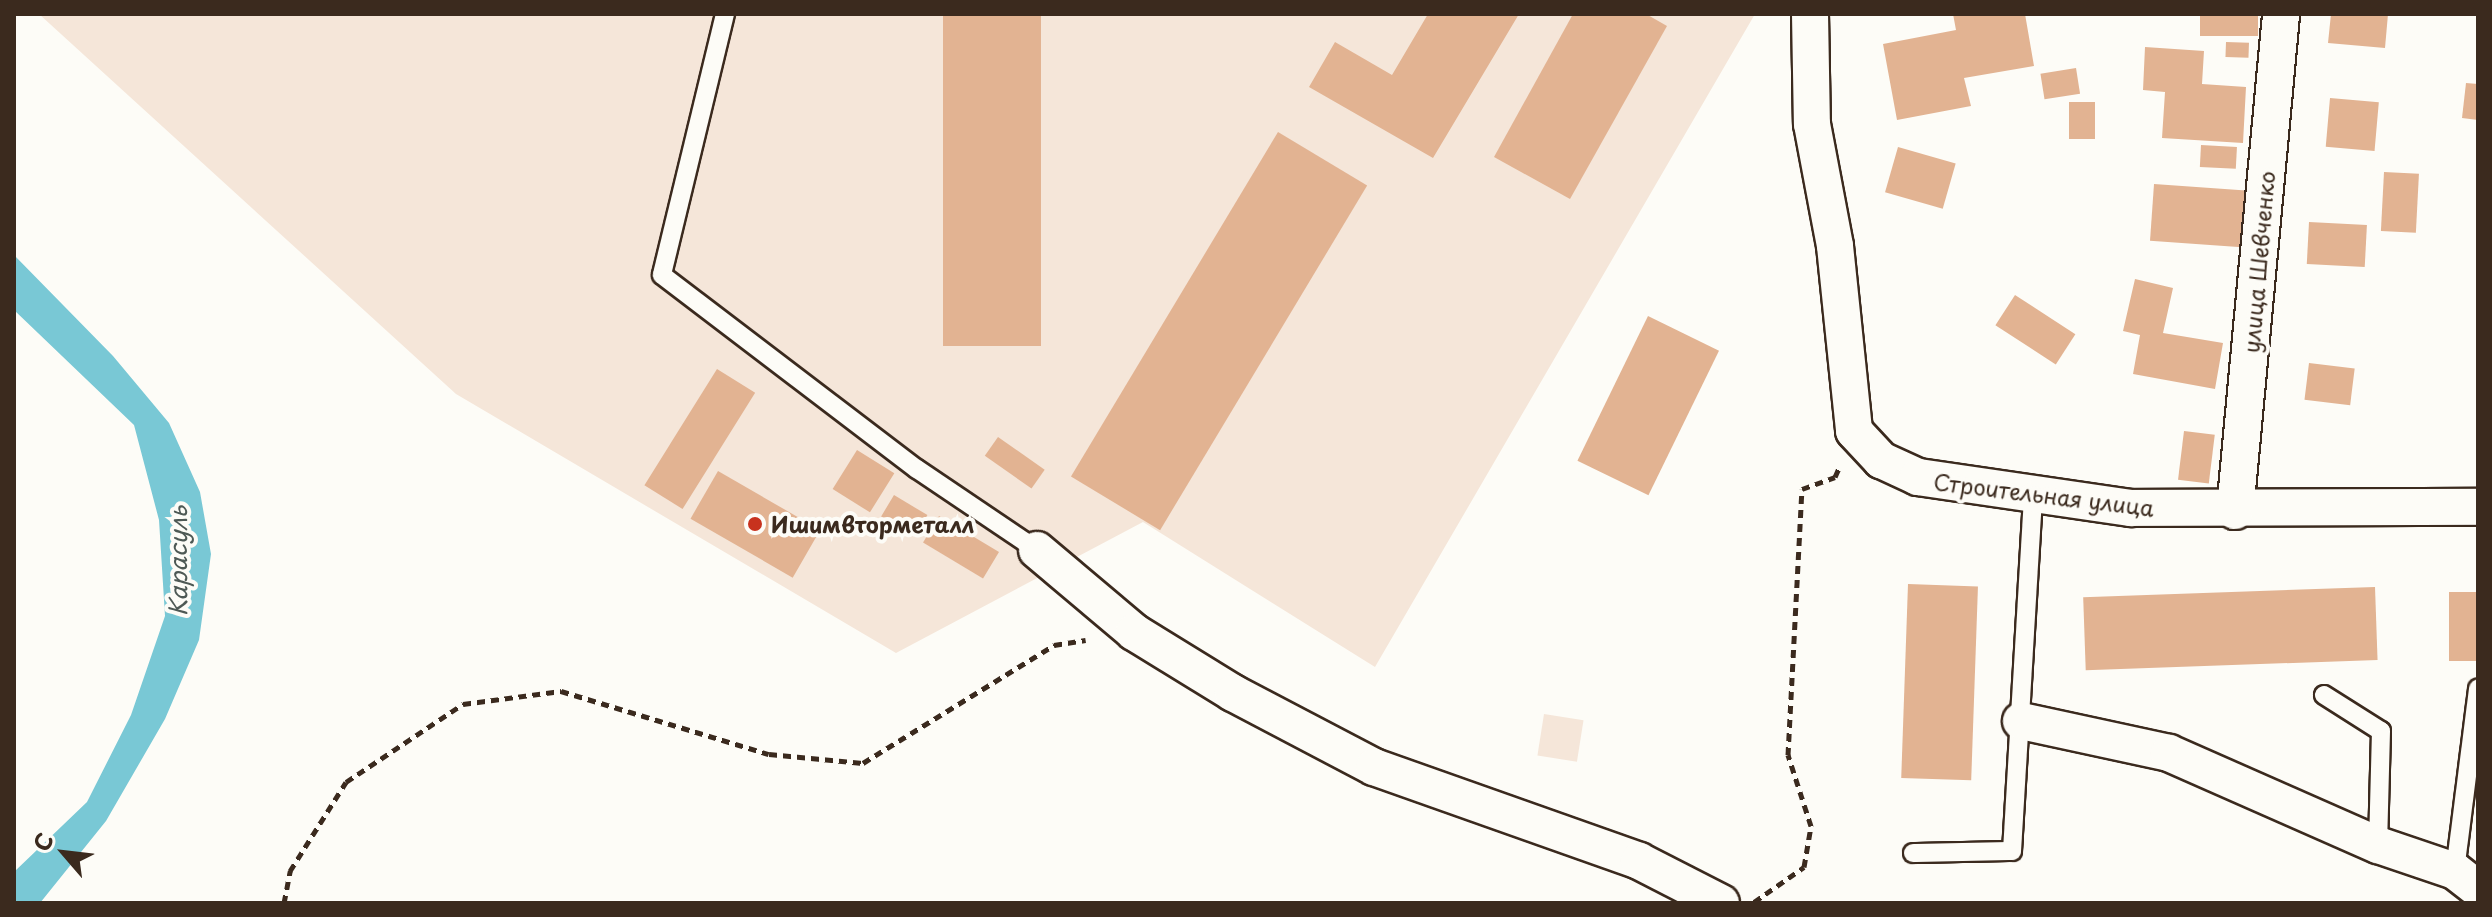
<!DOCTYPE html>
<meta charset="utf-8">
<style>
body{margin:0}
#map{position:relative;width:2492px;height:917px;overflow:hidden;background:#fdfcf7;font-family:"Playpen Sans",sans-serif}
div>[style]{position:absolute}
.built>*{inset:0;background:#f5e6d9;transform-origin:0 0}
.water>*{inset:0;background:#79c8d5}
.building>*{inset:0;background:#e2b392;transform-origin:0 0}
.path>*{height:5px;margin-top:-2.5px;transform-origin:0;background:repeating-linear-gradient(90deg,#3b2a1e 0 8px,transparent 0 14px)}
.roads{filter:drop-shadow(2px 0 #3b2a1e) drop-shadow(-2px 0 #3b2a1e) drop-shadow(0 2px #3b2a1e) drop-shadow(0 -2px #3b2a1e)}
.service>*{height:18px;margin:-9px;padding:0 9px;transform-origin:9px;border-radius:9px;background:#fdfcf7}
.minor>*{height:36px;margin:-18px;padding:0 18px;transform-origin:18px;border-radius:18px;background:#fdfcf7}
.dots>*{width:22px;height:22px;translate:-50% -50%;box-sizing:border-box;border:4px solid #fdfcf7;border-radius:50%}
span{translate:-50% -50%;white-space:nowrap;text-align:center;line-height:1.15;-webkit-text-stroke:8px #fdfcf7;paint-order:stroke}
.street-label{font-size:22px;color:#3b2a1e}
.poi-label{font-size:22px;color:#3b2a1e;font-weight:700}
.left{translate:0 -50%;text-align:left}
.water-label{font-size:24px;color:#4e5955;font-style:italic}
.frame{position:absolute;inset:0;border:16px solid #3b2a1e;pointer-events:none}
.north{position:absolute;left:24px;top:813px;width:80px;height:80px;-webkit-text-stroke:6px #fdfcf7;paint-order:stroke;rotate:298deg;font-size:22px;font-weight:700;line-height:32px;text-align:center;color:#3b2a1e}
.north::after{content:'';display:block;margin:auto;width:28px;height:36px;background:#3b2a1e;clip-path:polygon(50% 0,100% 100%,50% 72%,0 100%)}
</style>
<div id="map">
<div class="built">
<div style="clip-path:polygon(39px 14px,1755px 14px,1375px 667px,1143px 522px,896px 653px,456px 394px)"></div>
<div style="left:1544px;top:714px;width:40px;height:42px;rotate:9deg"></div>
</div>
<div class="water">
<div style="clip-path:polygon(14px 255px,113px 356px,169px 423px,200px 492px,211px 554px,199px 640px,165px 719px,106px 821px,40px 903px,14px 903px,14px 872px,87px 802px,131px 715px,165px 616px,159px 520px,134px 425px,14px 310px)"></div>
</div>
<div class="building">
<div style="left:943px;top:14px;width:98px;height:332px"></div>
<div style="clip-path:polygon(1428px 14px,1519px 14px,1433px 158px,1309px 87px,1335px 42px,1392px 75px)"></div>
<div style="clip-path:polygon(1573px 14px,1646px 14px,1667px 26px,1570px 199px,1494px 157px)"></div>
<div style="clip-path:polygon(1953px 14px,2025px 14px,2034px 66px,1964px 78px,1971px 106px,1897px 120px,1883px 44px,1956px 30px)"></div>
<div style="left:2200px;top:14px;width:58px;height:22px"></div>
<div style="clip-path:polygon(2331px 14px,2388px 14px,2385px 48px,2328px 43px)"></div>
<div style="left:2226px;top:42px;width:23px;height:15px;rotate:2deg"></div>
<div style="clip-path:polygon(2145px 47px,2204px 51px,2202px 84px,2246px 87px,2243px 143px,2162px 138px,2165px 92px,2143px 90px)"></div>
<div style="left:2076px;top:68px;width:26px;height:36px;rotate:81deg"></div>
<div style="clip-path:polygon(2466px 83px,2478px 84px,2478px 120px,2462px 118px)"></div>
<div style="left:2330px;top:98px;width:49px;height:49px;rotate:5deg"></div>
<div style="left:2069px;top:102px;width:26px;height:37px"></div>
<div style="left:1278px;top:132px;width:104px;height:402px;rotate:31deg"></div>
<div style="left:2201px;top:145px;width:36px;height:22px;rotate:3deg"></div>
<div style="left:1898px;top:147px;width:60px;height:47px;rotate:16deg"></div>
<div style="left:2384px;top:172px;width:35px;height:59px;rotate:3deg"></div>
<div style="left:2154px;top:184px;width:92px;height:57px;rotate:4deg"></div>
<div style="left:2309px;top:222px;width:58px;height:42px;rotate:3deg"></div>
<div style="clip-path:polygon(2135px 279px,2173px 288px,2163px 333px,2223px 343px,2215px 389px,2133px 374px,2140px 335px,2123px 331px)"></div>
<div style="left:2015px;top:295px;width:72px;height:36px;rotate:33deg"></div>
<div style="left:1648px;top:316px;width:79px;height:161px;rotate:26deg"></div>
<div style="left:2309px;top:363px;width:46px;height:37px;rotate:7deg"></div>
<div style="left:717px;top:369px;width:45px;height:137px;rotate:32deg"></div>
<div style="left:2184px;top:431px;width:31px;height:49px;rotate:7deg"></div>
<div style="left:998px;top:437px;width:57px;height:23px;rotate:35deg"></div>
<div style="left:857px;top:450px;width:44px;height:46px;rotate:32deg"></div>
<div style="left:718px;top:471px;width:118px;height:55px;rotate:30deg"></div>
<div style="left:894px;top:495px;width:39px;height:25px;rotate:31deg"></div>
<div style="left:939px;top:516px;width:70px;height:31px;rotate:31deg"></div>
<div style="left:1908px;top:584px;width:70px;height:194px;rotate:2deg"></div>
<div style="left:2375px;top:587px;width:73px;height:292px;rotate:88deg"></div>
<div style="left:2478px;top:592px;width:69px;height:29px;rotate:90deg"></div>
</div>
<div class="path">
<div style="left:1754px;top:902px;width:61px;rotate:-35deg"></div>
<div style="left:1804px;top:867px;width:42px;rotate:-80.3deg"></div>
<div style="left:1811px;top:826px;width:75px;rotate:-107.9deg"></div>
<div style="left:1788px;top:755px;width:266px;rotate:-87deg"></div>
<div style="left:1802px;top:489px;width:35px;rotate:-20deg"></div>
<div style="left:1835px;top:477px;width:12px;rotate:-66deg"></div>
<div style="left:284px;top:903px;width:33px;rotate:-79deg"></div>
<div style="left:290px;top:871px;width:105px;rotate:-57.8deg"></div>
<div style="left:346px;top:782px;width:141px;rotate:-33.7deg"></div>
<div style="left:463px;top:704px;width:99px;rotate:-7.6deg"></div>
<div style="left:561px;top:691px;width:217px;rotate:16.9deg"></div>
<div style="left:769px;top:754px;width:94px;rotate:5.5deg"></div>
<div style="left:863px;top:763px;width:225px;rotate:-31.7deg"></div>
<div style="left:1054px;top:645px;width:32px;rotate:-9deg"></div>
</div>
<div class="roads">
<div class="service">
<div style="left:725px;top:14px;width:268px;rotate:103.6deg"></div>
<div style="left:662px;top:275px;width:320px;rotate:37.3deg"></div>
<div style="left:917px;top:469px;width:145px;rotate:34deg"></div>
<div style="left:2324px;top:695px;width:67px;rotate:32.3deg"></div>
<div style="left:2381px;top:731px;width:114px;rotate:91.5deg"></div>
<div style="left:1913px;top:853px;width:99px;rotate:-1.2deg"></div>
<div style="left:2012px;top:851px;width:356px;rotate:-86.6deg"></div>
<div style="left:2455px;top:871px;width:184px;rotate:-82.8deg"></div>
</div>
<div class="minor">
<div style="left:1810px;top:14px;width:110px;rotate:89deg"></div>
<div style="left:1812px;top:124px;width:124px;rotate:79.3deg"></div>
<div style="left:1835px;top:246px;width:186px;rotate:84.1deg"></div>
<div style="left:1854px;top:431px;width:40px;rotate:47deg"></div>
<div style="left:1881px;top:460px;width:41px;rotate:24.7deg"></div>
<div style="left:1918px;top:477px;width:215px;rotate:8.3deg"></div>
<div style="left:2131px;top:508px;width:347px;rotate:-0.2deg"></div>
<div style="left:2235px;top:511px;width:499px;rotate:-84.7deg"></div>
<div style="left:1037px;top:550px;width:127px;rotate:40.2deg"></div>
<div style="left:1134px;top:632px;width:116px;rotate:31.6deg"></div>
<div style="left:1233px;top:693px;width:159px;rotate:27.7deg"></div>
<div style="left:1374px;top:767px;width:281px;rotate:19.5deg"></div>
<div style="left:1639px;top:861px;width:92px;rotate:27.1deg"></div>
<div style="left:2021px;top:721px;width:151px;rotate:12.2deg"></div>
<div style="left:2169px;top:753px;width:228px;rotate:23.8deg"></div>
<div style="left:2378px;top:845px;width:81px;rotate:18.7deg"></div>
<div style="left:2455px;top:871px;width:29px;rotate:38deg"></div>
</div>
</div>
<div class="dots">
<div style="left:755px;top:524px;background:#c8321e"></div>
</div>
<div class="street-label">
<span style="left:2258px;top:262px;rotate:-85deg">улица Шевченко</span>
<span style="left:2044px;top:494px;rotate:7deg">Строительная улица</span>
</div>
<div class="poi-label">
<span class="left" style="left:771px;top:524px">Ишимвторметалл</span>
</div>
<div class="water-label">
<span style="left:178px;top:561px;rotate:-90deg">Карасуль</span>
</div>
<div class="frame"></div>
<div class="north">С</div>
</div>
